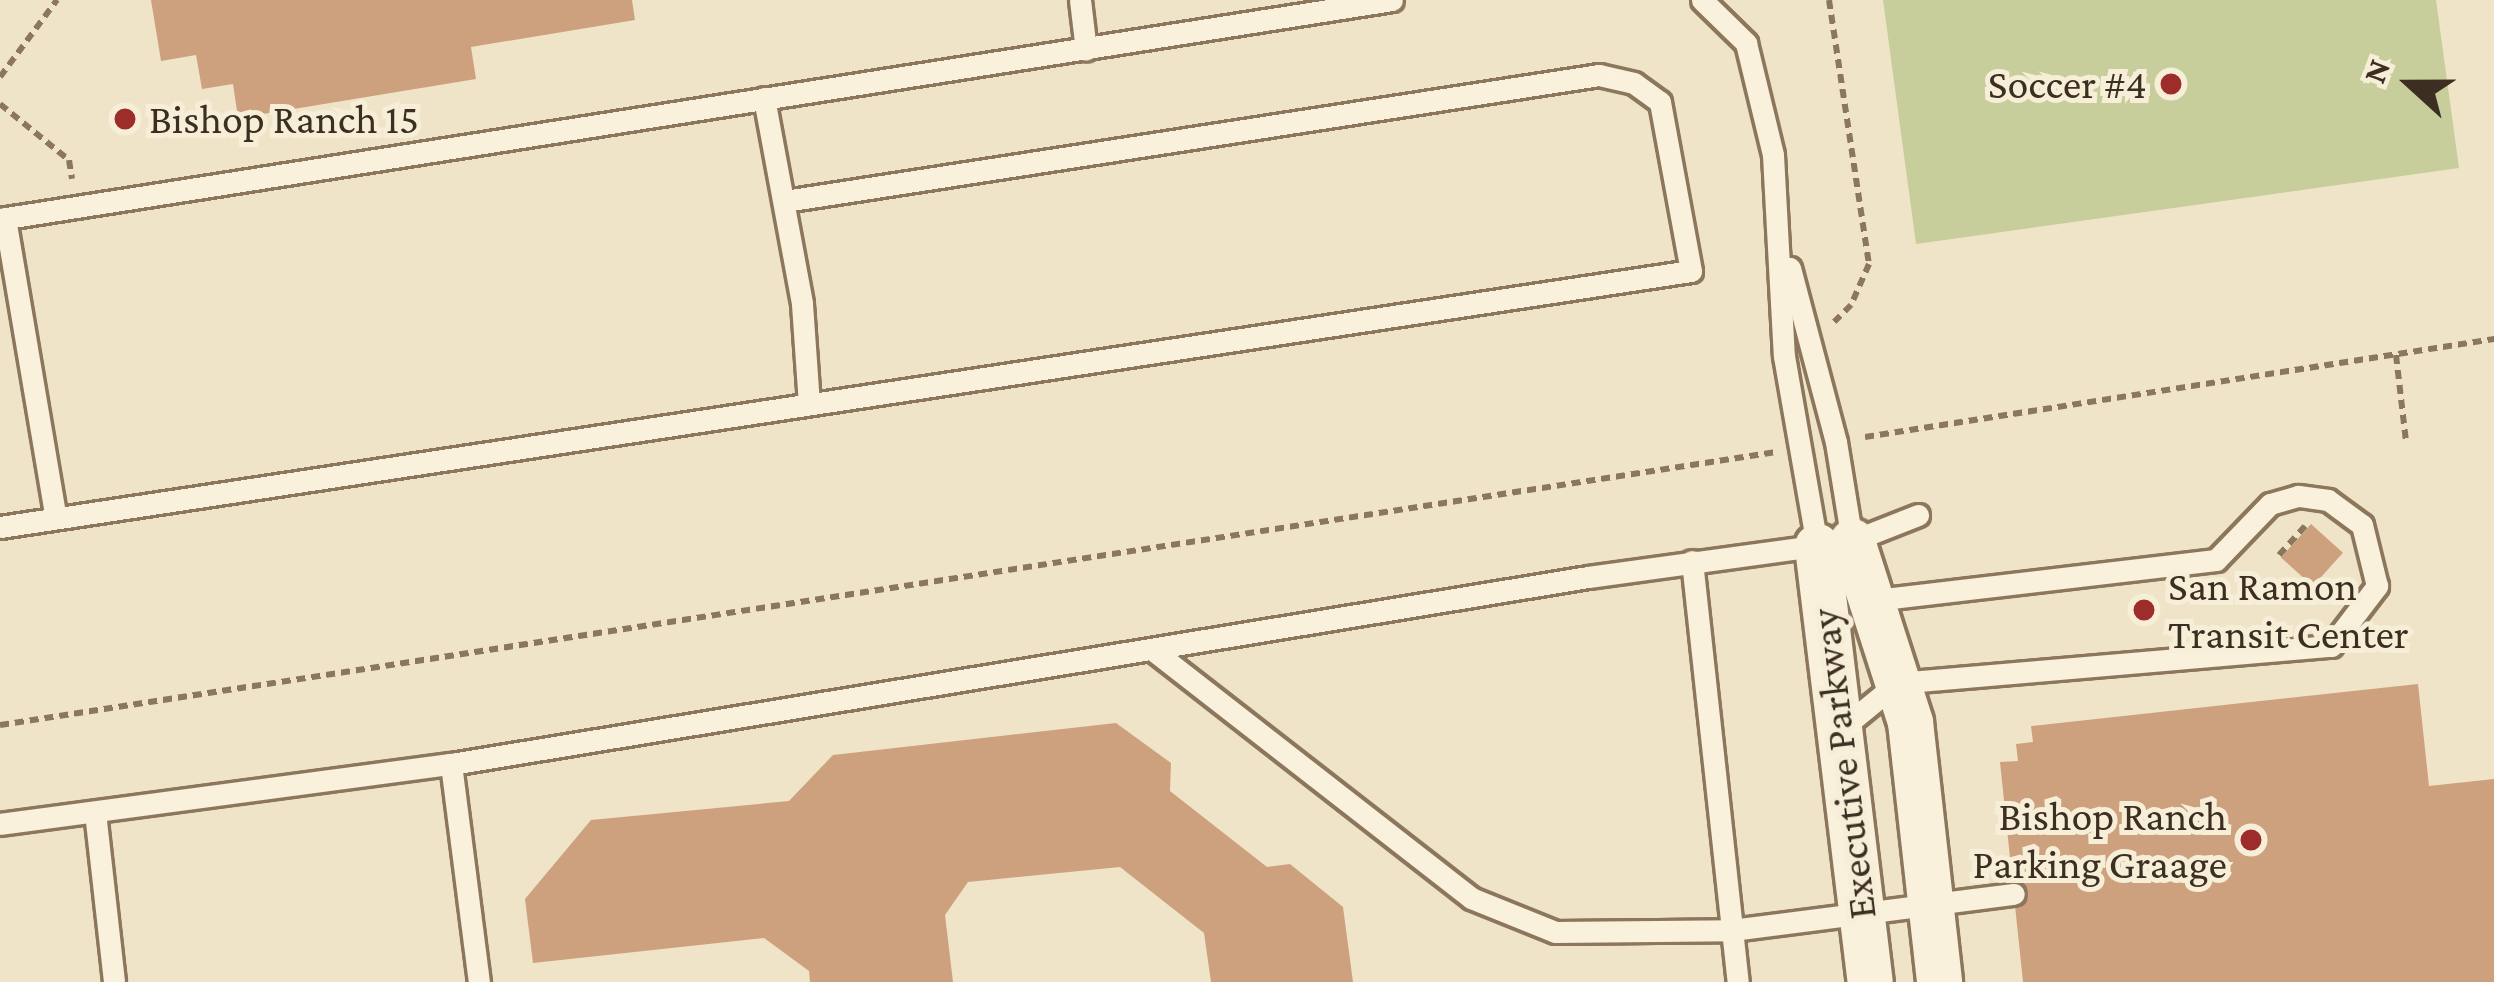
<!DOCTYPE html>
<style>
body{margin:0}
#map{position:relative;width:2494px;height:982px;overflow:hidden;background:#efe4c8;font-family:"Crimson Pro",serif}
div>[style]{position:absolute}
.green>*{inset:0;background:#c7ce9b}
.building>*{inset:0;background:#cea17e;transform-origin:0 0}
.path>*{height:6px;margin-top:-3px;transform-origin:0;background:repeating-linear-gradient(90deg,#8c775c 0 9px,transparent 0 15px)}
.roads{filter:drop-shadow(3px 0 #8c775c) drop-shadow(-3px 0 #8c775c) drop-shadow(0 3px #8c775c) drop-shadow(0 -3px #8c775c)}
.lane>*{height:21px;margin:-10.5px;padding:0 10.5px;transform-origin:10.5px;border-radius:10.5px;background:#faf1dc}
.street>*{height:45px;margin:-22.5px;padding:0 22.5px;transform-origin:22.5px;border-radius:22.5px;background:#faf1dc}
.dots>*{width:33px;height:33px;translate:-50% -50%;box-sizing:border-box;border:6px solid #f7eed8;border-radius:50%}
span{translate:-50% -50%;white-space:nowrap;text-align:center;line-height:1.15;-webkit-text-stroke:10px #f7eed8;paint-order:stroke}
.poi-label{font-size:42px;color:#3c2e20}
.right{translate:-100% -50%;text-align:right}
.left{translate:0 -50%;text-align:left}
.street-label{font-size:42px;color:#3c2e20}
.north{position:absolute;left:2350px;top:24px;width:120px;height:120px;-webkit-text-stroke:9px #f7eed8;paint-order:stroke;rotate:291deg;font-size:33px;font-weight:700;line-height:48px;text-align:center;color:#3c2e20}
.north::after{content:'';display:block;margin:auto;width:42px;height:54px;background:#3c2e20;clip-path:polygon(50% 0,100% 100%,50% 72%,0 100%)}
</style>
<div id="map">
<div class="green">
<div style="clip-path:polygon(1883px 0,2436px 0,2459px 168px,1916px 244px)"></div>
</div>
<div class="building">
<div style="clip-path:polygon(151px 0,632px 0,635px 20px,471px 47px,476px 79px,238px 118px,233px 84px,202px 89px,196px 55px,161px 61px)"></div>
<div style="left:2311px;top:524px;width:43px;height:45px;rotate:42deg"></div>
<div style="clip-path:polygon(2418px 684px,2429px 786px,2494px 779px,2494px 982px,2023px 982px,2000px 762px,2018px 761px,2016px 744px,2033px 742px,2031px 726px)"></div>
<div style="clip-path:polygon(1116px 723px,1171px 763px,1170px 791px,1267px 867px,1290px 864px,1343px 907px,1353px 982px,1211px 982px,1204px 933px,1120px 867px,968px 882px,945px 915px,953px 982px,810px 982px,809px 971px,764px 938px,533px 963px,525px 899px,591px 820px,789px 801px,833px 755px)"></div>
</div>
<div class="path">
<div style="left:1829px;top:0;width:267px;rotate:81.4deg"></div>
<div style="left:1869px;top:264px;width:45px;rotate:113.7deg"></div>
<div style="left:1851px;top:305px;width:27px;rotate:135deg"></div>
<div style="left:0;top:77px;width:96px;rotate:-53.5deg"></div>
<div style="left:0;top:104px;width:89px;rotate:39.1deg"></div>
<div style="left:69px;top:160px;width:19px;rotate:81deg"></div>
<div style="left:2396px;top:355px;width:87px;rotate:83.4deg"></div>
<div style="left:1865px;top:437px;width:637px;rotate:-8.86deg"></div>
<div style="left:2279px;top:555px;width:39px;rotate:-48deg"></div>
<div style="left:0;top:725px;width:1797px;rotate:-8.74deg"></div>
</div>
<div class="roads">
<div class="lane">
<div style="left:1080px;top:0;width:50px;rotate:83.2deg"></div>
<div style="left:1702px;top:0;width:62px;rotate:44.3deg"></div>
<div style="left:1746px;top:43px;width:115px;rotate:76.4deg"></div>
<div style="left:1773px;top:155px;width:201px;rotate:86.9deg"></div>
<div style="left:1784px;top:356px;width:193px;rotate:80.1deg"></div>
<div style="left:764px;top:98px;width:209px;rotate:79.5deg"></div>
<div style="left:802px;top:304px;width:100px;rotate:86deg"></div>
<div style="left:5px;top:218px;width:304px;rotate:80.4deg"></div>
<div style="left:0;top:219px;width:1409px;rotate:-8.94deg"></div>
<div style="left:1790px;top:268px;width:180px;rotate:75.2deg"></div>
<div style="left:1836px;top:442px;width:100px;rotate:80.8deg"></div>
<div style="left:0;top:527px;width:1710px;rotate:-8.61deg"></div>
<div style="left:1691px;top:271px;width:172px;rotate:-100.4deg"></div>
<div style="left:1660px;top:102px;width:32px;rotate:-144deg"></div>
<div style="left:1634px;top:83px;width:36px;rotate:-167deg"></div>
<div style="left:1599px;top:75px;width:824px;rotate:171.2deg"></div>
<div style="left:1692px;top:561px;width:424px;rotate:83.8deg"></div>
<div style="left:1154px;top:651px;width:402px;rotate:37.9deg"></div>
<div style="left:1471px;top:898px;width:91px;rotate:22deg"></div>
<div style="left:1555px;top:932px;width:177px;rotate:-0.6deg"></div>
<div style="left:1732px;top:930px;width:284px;rotate:-7.3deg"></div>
<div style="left:1840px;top:730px;width:74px;rotate:-39.5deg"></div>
<div style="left:1897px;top:683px;width:436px;rotate:-4.9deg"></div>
<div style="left:2331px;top:646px;width:76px;rotate:-52.5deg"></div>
<div style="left:2377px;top:586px;width:63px;rotate:-103.8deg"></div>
<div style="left:2362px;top:525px;width:42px;rotate:-143.7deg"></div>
<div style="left:2328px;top:500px;width:30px;rotate:-172deg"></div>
<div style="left:2298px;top:496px;width:29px;rotate:164deg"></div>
<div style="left:2270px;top:504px;width:78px;rotate:134deg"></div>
<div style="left:2216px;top:560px;width:351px;rotate:173.3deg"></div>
<div style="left:451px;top:764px;width:220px;rotate:82.7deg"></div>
<div style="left:95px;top:812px;width:171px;rotate:83.6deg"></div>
<div style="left:0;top:824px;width:455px;rotate:-7.6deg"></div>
<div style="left:451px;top:764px;width:1152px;rotate:-9.34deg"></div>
<div style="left:1588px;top:577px;width:266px;rotate:-7.8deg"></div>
<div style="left:1852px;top:541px;width:71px;rotate:-21.5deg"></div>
</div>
<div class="street">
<div style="left:1852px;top:541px;width:190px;rotate:72.2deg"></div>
<div style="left:1910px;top:722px;width:262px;rotate:83.6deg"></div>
<div style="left:1817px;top:546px;width:439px;rotate:83.1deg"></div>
</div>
</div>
<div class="dots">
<div style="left:2171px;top:84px;background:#9c2d2b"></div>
<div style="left:125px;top:119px;background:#9c2d2b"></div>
<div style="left:2144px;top:610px;background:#9c2d2b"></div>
<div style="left:2251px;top:840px;background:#9c2d2b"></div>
</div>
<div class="poi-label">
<span class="right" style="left:2147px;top:84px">Soccer #4</span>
<span class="left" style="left:149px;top:119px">Bishop Ranch 15</span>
<span class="left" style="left:2168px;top:610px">San Ramon<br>Transit Center</span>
<span class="right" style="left:2227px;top:840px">Bishop Ranch<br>Parking Graage</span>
</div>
<div class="street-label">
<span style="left:1843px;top:764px;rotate:-97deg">Executive Parkway</span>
</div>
<div class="north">N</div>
</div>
